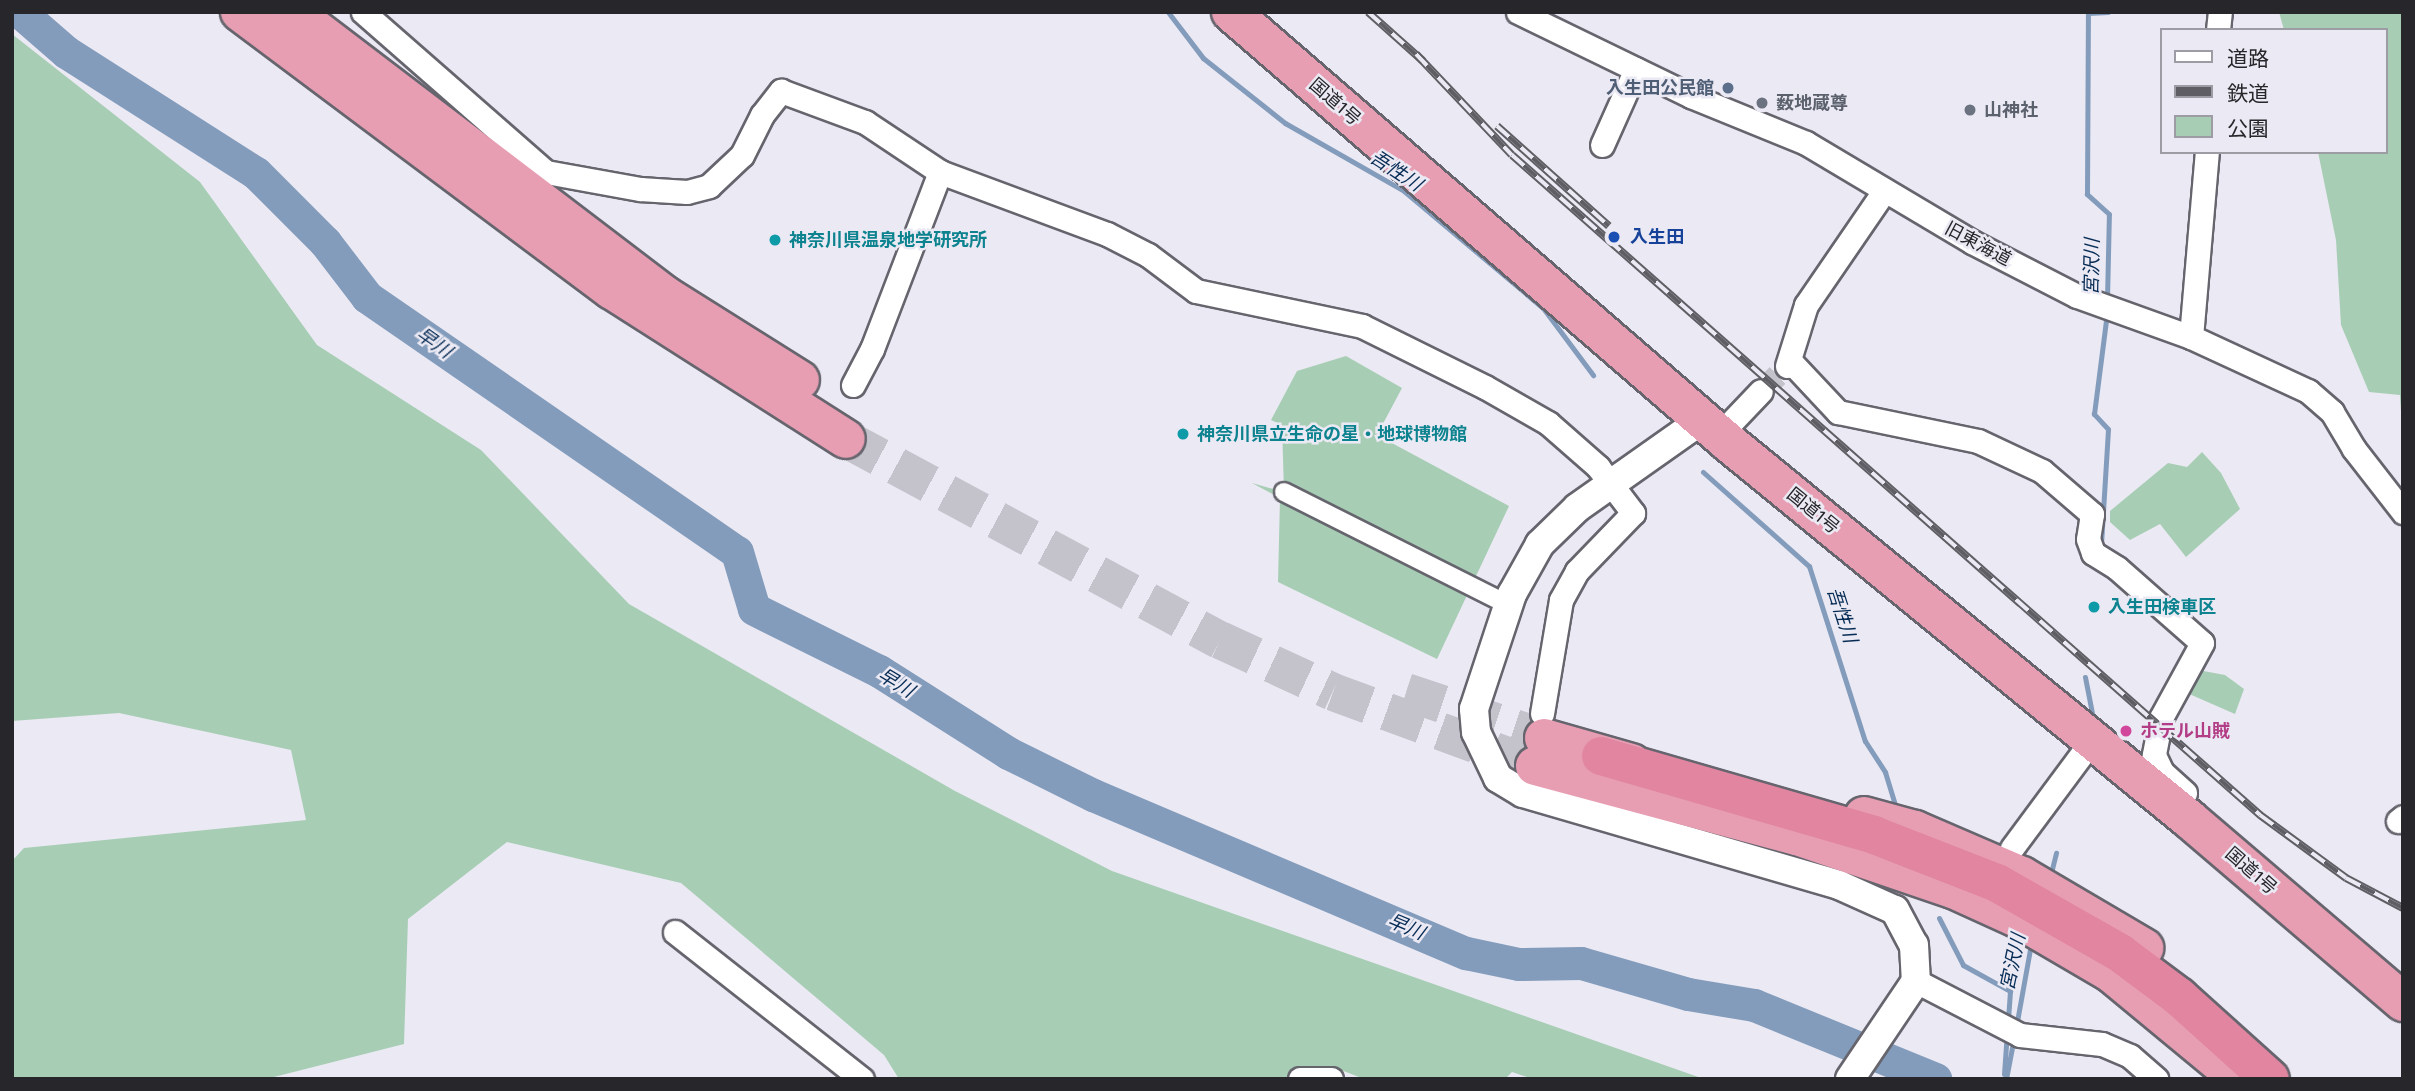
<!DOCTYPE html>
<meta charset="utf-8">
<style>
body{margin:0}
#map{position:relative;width:2415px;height:1091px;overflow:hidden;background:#ebe9f3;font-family:"Fira Sans Condensed","Noto Sans JP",sans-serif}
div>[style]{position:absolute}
.green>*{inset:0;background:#a7ceb5}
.stream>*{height:5px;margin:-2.5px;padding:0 2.5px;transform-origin:2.5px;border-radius:2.5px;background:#839cbc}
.river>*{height:33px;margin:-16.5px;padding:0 16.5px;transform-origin:16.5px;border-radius:16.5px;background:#839cbc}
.minor-tunnel>*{height:23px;margin-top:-11.5px;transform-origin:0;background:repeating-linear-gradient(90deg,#c4c2cb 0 23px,transparent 0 34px)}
.trunk-tunnel>*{height:38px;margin-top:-19px;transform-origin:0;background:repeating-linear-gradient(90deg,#c4c2cb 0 38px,transparent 0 57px)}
.roads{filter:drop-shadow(2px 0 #66656e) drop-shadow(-2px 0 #66656e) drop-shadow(0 2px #66656e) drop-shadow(0 -2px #66656e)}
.pedestrian>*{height:18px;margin:-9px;padding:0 9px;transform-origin:9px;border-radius:9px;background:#fff}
.minor>*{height:23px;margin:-11.5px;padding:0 11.5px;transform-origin:11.5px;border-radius:11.5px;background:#fff}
.tertiary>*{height:28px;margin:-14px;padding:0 14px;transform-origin:14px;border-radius:14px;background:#fff}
.trunk>*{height:38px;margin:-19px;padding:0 19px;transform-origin:19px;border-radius:19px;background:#e79eb3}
.motorway>*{height:38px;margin:-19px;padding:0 19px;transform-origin:19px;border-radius:19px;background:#e185a0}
.rail>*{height:8px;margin-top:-4px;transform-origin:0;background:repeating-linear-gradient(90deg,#ebe9f3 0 16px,#5f5e64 0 32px);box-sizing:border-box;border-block:2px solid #5f5e64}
.dots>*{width:19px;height:19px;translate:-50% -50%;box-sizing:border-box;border:4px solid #ebe9f3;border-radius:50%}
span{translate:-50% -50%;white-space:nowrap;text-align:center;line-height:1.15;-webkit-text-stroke:5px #ebe9f3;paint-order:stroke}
.service-label{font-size:18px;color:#4e5e75;font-weight:700}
.right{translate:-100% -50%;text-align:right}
.street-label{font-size:18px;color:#27262a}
.worship-label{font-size:18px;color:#5b616d;font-weight:700}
.left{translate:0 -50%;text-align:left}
.transit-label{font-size:18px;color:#164399;font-weight:700}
.culture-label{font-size:18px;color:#0d838f;font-weight:700}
.hotel-label{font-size:18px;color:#b23c85;font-weight:700}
.water-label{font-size:19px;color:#072c55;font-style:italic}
.frame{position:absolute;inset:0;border:14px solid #27262a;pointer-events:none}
.legend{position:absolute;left:2160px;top:28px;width:228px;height:126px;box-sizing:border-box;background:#ebe9f3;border:2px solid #9d9ba3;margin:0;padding:9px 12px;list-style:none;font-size:21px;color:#27262a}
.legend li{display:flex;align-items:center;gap:14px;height:35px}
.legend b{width:35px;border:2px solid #9d9ba3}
</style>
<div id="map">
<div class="green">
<div style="clip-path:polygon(2279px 12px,2403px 12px,2403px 445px,2400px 395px,2369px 392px,2341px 325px,2336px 240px,2318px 152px,2385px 152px,2385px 30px,2284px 30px)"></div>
<div style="clip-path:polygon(12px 34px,200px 182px,317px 345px,481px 450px,629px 604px,955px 791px,1112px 871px,1704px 1079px,1533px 1079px,1512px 1072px,1505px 1079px,1364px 1079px,1336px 1068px,1306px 1079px,899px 1079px,884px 1055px,681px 883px,507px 842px,408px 919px,404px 1044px,266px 1079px,12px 1079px,12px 861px,24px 848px,306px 820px,291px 750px,119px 713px,12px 721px)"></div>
<div style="clip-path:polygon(1346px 356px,1402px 388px,1377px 435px,1509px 506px,1437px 659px,1278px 582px,1280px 498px,1252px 483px,1284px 492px,1282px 425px,1271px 420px,1297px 371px)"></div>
<div style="clip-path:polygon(2202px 452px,2221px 473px,2240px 509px,2186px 557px,2160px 524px,2130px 540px,2110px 522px,2110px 511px,2168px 463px,2187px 467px)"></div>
<div style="clip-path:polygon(2198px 670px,2225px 675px,2244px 689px,2235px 714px,2187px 693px)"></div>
</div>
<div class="stream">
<div style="left:1168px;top:12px;width:58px;rotate:52.7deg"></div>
<div style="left:1203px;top:58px;width:105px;rotate:38.4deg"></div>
<div style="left:1285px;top:123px;width:137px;rotate:29.7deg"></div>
<div style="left:1404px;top:191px;width:182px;rotate:40.1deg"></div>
<div style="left:1543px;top:308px;width:84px;rotate:53.3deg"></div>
<div style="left:2107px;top:299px;width:85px;rotate:-88.7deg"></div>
<div style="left:2109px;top:214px;width:30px;rotate:-138deg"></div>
<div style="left:2087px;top:194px;width:181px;rotate:-89.7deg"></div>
<div style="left:2088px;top:13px;width:20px;rotate:-3deg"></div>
<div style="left:1703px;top:472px;width:142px;rotate:41.6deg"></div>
<div style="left:1809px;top:566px;width:184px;rotate:72.3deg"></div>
<div style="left:1865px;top:741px;width:37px;rotate:57deg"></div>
<div style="left:1885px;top:772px;width:34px;rotate:73deg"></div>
<div style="left:2101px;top:544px;width:115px;rotate:-86.5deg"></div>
<div style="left:2108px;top:429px;width:21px;rotate:-133deg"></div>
<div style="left:2094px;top:414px;width:103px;rotate:-82.7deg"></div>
<div style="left:2085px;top:677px;width:37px;rotate:79deg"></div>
<div style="left:2050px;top:877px;width:25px;rotate:-76deg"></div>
<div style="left:1939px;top:918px;width:53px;rotate:62.9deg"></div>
<div style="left:1963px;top:965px;width:54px;rotate:29deg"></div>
<div style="left:2010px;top:991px;width:30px;rotate:94deg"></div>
<div style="left:2016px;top:1027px;width:84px;rotate:-79.8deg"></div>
<div style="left:2004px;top:1074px;width:39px;rotate:-86deg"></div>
<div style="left:2006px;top:1079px;width:43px;rotate:-79.2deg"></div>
</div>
<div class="river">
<div style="left:20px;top:12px;width:61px;rotate:41deg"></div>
<div style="left:66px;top:52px;width:225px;rotate:32.5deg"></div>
<div style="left:256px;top:173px;width:98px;rotate:45deg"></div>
<div style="left:325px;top:242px;width:69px;rotate:52.6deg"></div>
<div style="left:367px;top:297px;width:449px;rotate:34.6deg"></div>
<div style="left:737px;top:552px;width:59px;rotate:73.4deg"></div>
<div style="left:754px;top:609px;width:140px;rotate:26.4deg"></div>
<div style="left:879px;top:671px;width:153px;rotate:32.4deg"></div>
<div style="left:1008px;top:753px;width:95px;rotate:26.3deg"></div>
<div style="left:1093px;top:795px;width:405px;rotate:23deg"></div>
<div style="left:1466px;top:953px;width:53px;rotate:11.9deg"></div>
<div style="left:1518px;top:964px;width:63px;rotate:-0.9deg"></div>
<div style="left:1581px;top:963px;width:111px;rotate:16.2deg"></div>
<div style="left:1688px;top:994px;width:67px;rotate:9.5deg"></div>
<div style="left:1754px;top:1005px;width:196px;rotate:22.2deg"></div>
</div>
<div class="minor-tunnel">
<div style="left:1761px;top:391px;width:36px;rotate:-44deg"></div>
</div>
<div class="trunk-tunnel">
<div style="left:846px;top:439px;width:425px;rotate:28.3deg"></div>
<div style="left:1220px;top:640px;width:124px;rotate:24.7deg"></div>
<div style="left:1333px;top:692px;width:215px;rotate:20.1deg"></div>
<div style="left:1406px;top:692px;width:145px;rotate:18.4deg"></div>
</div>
<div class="roads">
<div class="pedestrian">
<div style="left:1284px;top:492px;width:252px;rotate:26.7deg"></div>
</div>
<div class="minor">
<div style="left:363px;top:12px;width:243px;rotate:41.2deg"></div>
<div style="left:546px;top:172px;width:96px;rotate:10.3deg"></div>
<div style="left:640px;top:189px;width:47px;rotate:3.7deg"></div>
<div style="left:687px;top:192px;width:23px;rotate:-15deg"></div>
<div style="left:709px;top:186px;width:45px;rotate:-43.2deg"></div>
<div style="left:742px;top:155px;width:45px;rotate:-63.4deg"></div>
<div style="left:762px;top:115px;width:31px;rotate:-52deg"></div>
<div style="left:781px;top:91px;width:90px;rotate:20.3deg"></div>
<div style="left:865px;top:122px;width:90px;rotate:33.7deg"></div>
<div style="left:940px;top:172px;width:178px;rotate:20.4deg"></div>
<div style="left:1107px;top:234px;width:46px;rotate:27.1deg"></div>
<div style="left:1148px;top:255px;width:60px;rotate:36.9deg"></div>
<div style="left:1196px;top:291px;width:170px;rotate:11.9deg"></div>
<div style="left:1362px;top:326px;width:137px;rotate:26.4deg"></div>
<div style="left:1485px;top:387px;width:73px;rotate:29.7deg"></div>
<div style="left:1548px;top:423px;width:67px;rotate:41.3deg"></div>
<div style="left:1598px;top:467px;width:58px;rotate:52.7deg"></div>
<div style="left:1633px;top:513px;width:81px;rotate:134deg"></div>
<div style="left:1577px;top:571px;width:33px;rotate:119deg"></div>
<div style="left:1561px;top:600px;width:115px;rotate:99.5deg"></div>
<div style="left:1518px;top:12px;width:192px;rotate:25.9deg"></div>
<div style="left:1691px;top:96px;width:124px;rotate:22.2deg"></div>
<div style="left:1806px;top:143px;width:193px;rotate:30.8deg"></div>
<div style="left:1972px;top:242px;width:118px;rotate:27.2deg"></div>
<div style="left:2077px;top:296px;width:121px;rotate:19.8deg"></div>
<div style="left:2191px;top:337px;width:129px;rotate:24.8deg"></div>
<div style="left:2308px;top:391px;width:32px;rotate:41deg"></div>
<div style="left:2332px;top:412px;width:43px;rotate:59.3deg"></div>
<div style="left:2354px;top:449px;width:80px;rotate:52.1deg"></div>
<div style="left:2218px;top:30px;width:18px;rotate:-84deg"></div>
<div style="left:1602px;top:145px;width:83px;rotate:-65.9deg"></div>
<div style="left:2191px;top:337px;width:186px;rotate:-85.1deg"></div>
<div style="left:1791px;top:362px;width:69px;rotate:46.8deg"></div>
<div style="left:1838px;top:412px;width:143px;rotate:11.7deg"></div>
<div style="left:1978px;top:441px;width:71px;rotate:25.1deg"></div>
<div style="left:2042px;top:471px;width:66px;rotate:40.7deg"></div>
<div style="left:2092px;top:514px;width:25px;rotate:99deg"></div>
<div style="left:2088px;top:539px;width:15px;rotate:70deg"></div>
<div style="left:2093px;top:553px;width:28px;rotate:32deg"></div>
<div style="left:2117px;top:568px;width:113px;rotate:41.4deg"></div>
<div style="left:2202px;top:643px;width:85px;rotate:118.7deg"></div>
<div style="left:2161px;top:718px;width:38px;rotate:101deg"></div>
<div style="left:2154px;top:755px;width:19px;rotate:65deg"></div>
<div style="left:2162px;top:772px;width:31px;rotate:42deg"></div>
<div style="left:1787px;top:366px;width:64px;rotate:-72.7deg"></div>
<div style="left:1806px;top:305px;width:138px;rotate:-55.6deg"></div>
<div style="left:853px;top:385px;width:41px;rotate:-62.2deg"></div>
<div style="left:872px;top:349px;width:190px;rotate:-69deg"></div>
<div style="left:1720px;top:434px;width:59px;rotate:-46.4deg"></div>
<div style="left:2398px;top:821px;width:6px;rotate:-39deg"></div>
<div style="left:2012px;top:848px;width:136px;rotate:-53.4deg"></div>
<div style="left:675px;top:932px;width:238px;rotate:38.2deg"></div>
<div style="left:1916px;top:981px;width:117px;rotate:27.4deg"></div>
<div style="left:2020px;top:1035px;width:82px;rotate:6.3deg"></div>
<div style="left:2102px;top:1044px;width:30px;rotate:23deg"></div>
<div style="left:2130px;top:1056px;width:35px;rotate:41deg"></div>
<div style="left:1300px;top:1079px;width:31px"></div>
</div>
<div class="tertiary">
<div style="left:1703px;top:419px;width:154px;rotate:144.8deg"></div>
<div style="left:1577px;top:508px;width:52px;rotate:135.8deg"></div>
<div style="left:1540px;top:544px;width:57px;rotate:119.2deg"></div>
<div style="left:1512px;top:594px;width:121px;rotate:108.3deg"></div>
<div style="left:1474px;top:709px;width:23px;rotate:85deg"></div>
<div style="left:1476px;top:732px;width:51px;rotate:64.4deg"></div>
<div style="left:1498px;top:778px;width:29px;rotate:31deg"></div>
<div style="left:1523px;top:793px;width:329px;rotate:16.2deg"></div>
<div style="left:1839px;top:885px;width:61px;rotate:24.1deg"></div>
<div style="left:1895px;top:910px;width:40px;rotate:62deg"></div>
<div style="left:1914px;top:945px;width:36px;rotate:87deg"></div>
<div style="left:1916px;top:981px;width:118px;rotate:124deg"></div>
</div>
<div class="trunk">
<div style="left:240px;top:12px;width:464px;rotate:36.8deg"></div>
<div style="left:612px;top:290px;width:277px;rotate:32.5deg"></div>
<div style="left:293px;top:12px;width:469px;rotate:37.3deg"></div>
<div style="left:666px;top:296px;width:158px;rotate:32.1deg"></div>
<div style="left:1231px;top:12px;width:659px;rotate:40.87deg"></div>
<div style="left:1729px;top:443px;width:594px;rotate:39.26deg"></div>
<div style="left:2189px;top:819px;width:282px;rotate:40.5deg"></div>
<div style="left:1544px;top:738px;width:91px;rotate:15.9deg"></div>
<div style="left:1535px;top:766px;width:271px;rotate:15deg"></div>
<div style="left:1797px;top:836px;width:165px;rotate:18.8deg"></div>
<div style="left:1953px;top:889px;width:70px;rotate:24.4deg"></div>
<div style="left:2017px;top:918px;width:109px;rotate:30.3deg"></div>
<div style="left:2111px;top:973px;width:166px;rotate:39.6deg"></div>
<div style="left:1864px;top:816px;width:53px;rotate:15.4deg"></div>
<div style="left:1915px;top:830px;width:116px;rotate:23.3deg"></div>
<div style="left:2022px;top:876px;width:142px;rotate:30.5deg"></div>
</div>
<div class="motorway">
<div style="left:1601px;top:756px;width:284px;rotate:16.1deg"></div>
<div style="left:1874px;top:835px;width:132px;rotate:21.3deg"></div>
<div style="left:1997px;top:883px;width:142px;rotate:29.6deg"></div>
<div style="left:2120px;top:953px;width:74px;rotate:36.7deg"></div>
<div style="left:2179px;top:997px;width:122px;rotate:42deg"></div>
</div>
</div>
<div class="rail">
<div style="left:1368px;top:12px;width:74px;rotate:41.7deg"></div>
<div style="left:1416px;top:54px;width:139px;rotate:46.5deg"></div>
<div style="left:1512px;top:155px;width:998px;rotate:41.42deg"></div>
<div style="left:2260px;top:815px;width:107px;rotate:36.2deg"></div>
<div style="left:2346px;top:878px;width:64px;rotate:27.8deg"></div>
<div style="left:1497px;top:126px;width:150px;rotate:41.8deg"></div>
</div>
<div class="dots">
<div style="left:1728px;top:88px;background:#5c6f8a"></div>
<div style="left:1762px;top:103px;background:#6b7280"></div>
<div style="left:1970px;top:110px;background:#6b7280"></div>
<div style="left:1614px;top:237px;background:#1a4fb4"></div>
<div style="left:775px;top:240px;background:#0f9aa8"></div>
<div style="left:1183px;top:434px;background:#0f9aa8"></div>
<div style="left:2094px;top:607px;background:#0f9aa8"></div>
<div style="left:2126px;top:731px;background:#d1479c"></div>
</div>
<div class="service-label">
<span class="right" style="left:1714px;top:88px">入生田公民館</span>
</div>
<div class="street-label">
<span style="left:1335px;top:102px;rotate:41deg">国道1号</span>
<span style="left:1978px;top:244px;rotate:28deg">旧東海道</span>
<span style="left:1813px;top:511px;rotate:39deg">国道1号</span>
<span style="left:2251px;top:871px;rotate:41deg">国道1号</span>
</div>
<div class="worship-label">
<span class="left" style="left:1776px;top:103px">薮地蔵尊</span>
<span class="left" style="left:1984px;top:110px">山神社</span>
</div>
<div class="transit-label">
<span class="left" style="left:1630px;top:237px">入生田</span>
</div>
<div class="culture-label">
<span class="left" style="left:789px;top:240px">神奈川県温泉地学研究所</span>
<span class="left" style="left:1197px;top:434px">神奈川県立生命の星・地球博物館</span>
<span class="left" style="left:2108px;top:607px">入生田検車区</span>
</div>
<div class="hotel-label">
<span class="left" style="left:2140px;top:731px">ホテル山賊</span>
</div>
<div class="water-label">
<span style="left:1396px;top:171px;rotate:33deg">吾性川</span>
<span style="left:2092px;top:267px;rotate:-89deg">宮沢川</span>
<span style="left:434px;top:343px;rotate:35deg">早川</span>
<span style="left:1842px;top:615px;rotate:72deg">吾性川</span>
<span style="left:896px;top:683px;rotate:31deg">早川</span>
<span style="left:1406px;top:927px;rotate:23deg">早川</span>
<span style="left:2013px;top:962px;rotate:-78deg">宮沢川</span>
</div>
<div class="frame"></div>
<ul class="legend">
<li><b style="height:9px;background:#fff"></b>道路</li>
<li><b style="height:9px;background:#5f5e64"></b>鉄道</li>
<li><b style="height:19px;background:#a7ceb5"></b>公園</li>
</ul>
</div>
